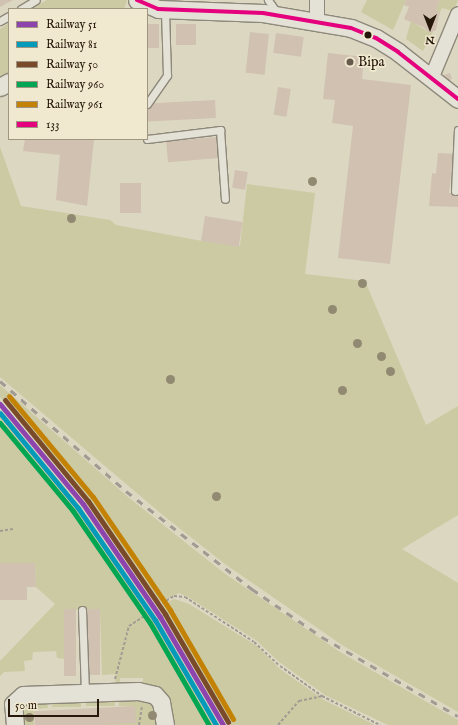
<!DOCTYPE html>
<style>
body{margin:0}
#map{position:relative;width:458px;height:725px;overflow:hidden;background:#dcd7c1;font-family:"IM FELL English",serif}
div>[style]{position:absolute}
.green>*{inset:0;background:#cbcaa2;transform-origin:0 0}
.building>*{inset:0;background:#d0c1b1;transform-origin:0 0}
.path>*{height:2px;margin-top:-1px;transform-origin:0;background:repeating-linear-gradient(90deg,#a09c93 0 3px,transparent 0 5px)}
.roads{filter:drop-shadow(1px 0 #8d887a) drop-shadow(-1px 0 #8d887a) drop-shadow(0 1px #8d887a) drop-shadow(0 -1px #8d887a)}
.service>*{height:7px;margin:-3.5px;padding:0 3.5px;transform-origin:3.5px;border-radius:3.5px;background:#e4e1d6}
.minor>*{height:14px;margin:-7px;padding:0 7px;transform-origin:7px;border-radius:7px;background:#e4e1d6}
.tertiary>*{height:17px;margin:-8.5px;padding:0 8.5px;transform-origin:8.5px;border-radius:8.5px;background:#e4e1d6}
.rail>*{height:3px;margin-top:-1.5px;transform-origin:0;background:repeating-linear-gradient(90deg,#a09c93 0 7px,transparent 0 14px)}
.bus-1>*{height:4px;margin:-2px;padding:0 2px;transform-origin:2px;border-radius:2px;background:#e5007d}
.rail-1>*{height:5px;margin:-2.5px;padding:0 2.5px;transform-origin:2.5px;border-radius:2.5px;background:#8e44ad}
.rail-2>*{height:5px;margin:-2.5px;padding:0 2.5px;transform-origin:2.5px;border-radius:2.5px;background:#049aba}
.rail-3>*{height:5px;margin:-2.5px;padding:0 2.5px;transform-origin:2.5px;border-radius:2.5px;background:#7a4b2a}
.rail-4>*{height:5px;margin:-2.5px;padding:0 2.5px;transform-origin:2.5px;border-radius:2.5px;background:#00a651}
.rail-5>*{height:5px;margin:-2.5px;padding:0 2.5px;transform-origin:2.5px;border-radius:2.5px;background:#c38203}
.trees>*{width:9px;height:9px;margin:-4.5px;border-radius:50%;background:#918971}
.dots>*{width:11px;height:11px;translate:-50% -50%;box-sizing:border-box;border:2px solid #f0e9cf;border-radius:50%}
span{translate:-50% -50%;white-space:nowrap;text-align:center;line-height:1.15;-webkit-text-stroke:3.5px #f0e9cf;paint-order:stroke}
.poi-label{font-size:14px;color:#26170b}
.left{translate:0 -50%;text-align:left}
.legend{position:absolute;left:8px;top:8px;width:140px;height:132px;box-sizing:border-box;background:#f0e9cf;border:1px solid #9f9581;margin:0;padding:5px 7px;list-style:none;font-size:12px;color:#26170b}
.legend li{display:flex;align-items:center;gap:8px;height:20px}
.legend b{width:20px;border:1px solid #9f9581}
.north{position:absolute;left:410px;top:8px;width:40px;height:40px;-webkit-text-stroke:3px #f0e9cf;paint-order:stroke;rotate:180deg;font-size:11px;font-weight:700;line-height:16px;text-align:center;color:#26170b}
.north::after{content:'';display:block;margin:auto;width:14px;height:18px;background:#26170b;clip-path:polygon(50% 0,100% 100%,50% 72%,0 100%)}
.scale{position:absolute;left:8px;top:699px;width:91px;height:18px;box-sizing:border-box;border:2px solid #26170b;border-top:0;padding-left:5px;font-size:12px;line-height:14px;white-space:nowrap;color:#26170b;-webkit-text-stroke:3px #f0e9cf;paint-order:stroke}
</style>
<div id="map">
<div class="green">
<div style="clip-path:polygon(47px 0,126px 0,127px 1px,124px 9px,32px 9px)"></div>
<div style="clip-path:polygon(367px 0,406px 0,393px 30px,361px 12px)"></div>
<div style="clip-path:polygon(440px 0,458px 0,453px 11px,442px 8px,440px 12px,436px 10px)"></div>
<div style="clip-path:polygon(411px 21px,430px 33px,433px 32px,423px 51px,406px 39px)"></div>
<div style="clip-path:polygon(9px 23px,9px 77px,0 82px,0 29px)"></div>
<div style="clip-path:polygon(0 147px,21px 206px,110px 220px,116px 225px,202px 241px,240px 246px,247px 184px,315px 193px,305px 274px,365px 281px,426px 425px,458px 406px,458px 515px,402px 549px,458px 583px,458px 712px,342px 645px,225px 564px,164px 516px,0 377px)"></div>
<div style="clip-path:polygon(0 385px,128px 497px,224px 573px,340px 652px,458px 720px,458px 725px,388px 725px,325px 695px,278px 661px,257px 641px,188px 597px,179px 593px,157px 604px,120px 547px,68px 477px,0 397px)"></div>
<div style="clip-path:polygon(0 412px,75px 503px,109px 550px,173px 646px,215px 725px,175px 725px,174px 719px,172px 719px,143px 686px,143px 678px,120px 678px,120px 686px,116px 687px,115px 674px,102px 675px,100px 609px,64px 610px,65px 659px,57px 658px,56px 651px,33px 652px,32px 660px,24px 661px,25px 671px,4px 672px,0 676px,0 661px,55px 604px,36px 587px,35px 563px,0 563px)"></div>
<div style="clip-path:polygon(174px 599px,189px 604px,257px 646px,280px 669px,324px 700px,375px 725px,230px 725px,159px 607px)"></div>
<div style="clip-path:polygon(119px 700px,142px 700px,153px 705px,157px 725px,72px 725px,135px 723px,135px 706px,119px 706px)"></div>
<div style="left:115px;top:701px;width:5px;height:29px;rotate:90deg"></div>
<div style="left:81px;top:702px;width:5px;height:29px;rotate:90deg"></div>
<div style="clip-path:polygon(47px 703px,48px 708px,34px 709px,34px 725px,25px 725px,24px 712px,28px 704px)"></div>
</div>
<div class="building">
<div style="clip-path:polygon(0 0,13px 0,0 7px)"></div>
<div style="clip-path:polygon(406px 0,440px 0,436px 10px,440px 12px,436px 30px,430px 33px,423px 27px,404px 19px,409px 7px,404px 5px)"></div>
<div style="left:147px;top:24px;width:12px;height:24px"></div>
<div style="left:176px;top:24px;width:20px;height:21px"></div>
<div style="left:250px;top:32px;width:19px;height:41px;rotate:6deg"></div>
<div style="left:276px;top:33px;width:28px;height:20px;rotate:8deg"></div>
<div style="clip-path:polygon(328px 53px,364px 57px,362px 79px,411px 85px,390px 264px,338px 258px,353px 126px,332px 123px,335px 100px,323px 99px)"></div>
<div style="clip-path:polygon(450px 73px,452px 79px,447px 81px,444px 75px)"></div>
<div style="left:278px;top:87px;width:13px;height:28px;rotate:9deg"></div>
<div style="left:215px;top:100px;width:18px;height:68px;rotate:87deg"></div>
<div style="left:217px;top:137px;width:21px;height:51px;rotate:85deg"></div>
<div style="clip-path:polygon(25px 139px,94px 139px,87px 206px,56px 200px,60px 155px,23px 151px)"></div>
<div style="clip-path:polygon(438px 153px,458px 154px,458px 176px,451px 175px,449px 193px,458px 194px,458px 207px,429px 206px,432px 173px,436px 174px)"></div>
<div style="left:235px;top:170px;width:13px;height:18px;rotate:9deg"></div>
<div style="left:120px;top:183px;width:21px;height:30px"></div>
<div style="left:205px;top:216px;width:38px;height:25px;rotate:9deg"></div>
<div style="clip-path:polygon(0 563px,35px 563px,36px 587px,27px 587px,27px 600px,0 600px)"></div>
<div style="left:64px;top:609px;width:12px;height:67px"></div>
<div style="left:87px;top:609px;width:13px;height:66px"></div>
<div style="left:135px;top:706px;width:17px;height:101px;rotate:87deg"></div>
</div>
<div class="path">
<div style="left:0;top:531px;width:13px;rotate:-9deg"></div>
<div style="left:158px;top:606px;width:19px;rotate:-32deg"></div>
<div style="left:174px;top:596px;width:11px;rotate:5deg"></div>
<div style="left:185px;top:597px;width:82px;rotate:33.1deg"></div>
<div style="left:254px;top:642px;width:35px;rotate:43deg"></div>
<div style="left:280px;top:666px;width:52px;rotate:35.5deg"></div>
<div style="left:322px;top:696px;width:65px;rotate:26.6deg"></div>
<div style="left:115px;top:679px;width:55px;rotate:-75.2deg"></div>
<div style="left:129px;top:626px;width:17px;rotate:-33deg"></div>
<div style="left:139px;top:725px;width:18px;rotate:-81deg"></div>
<div style="left:278px;top:725px;width:32px;rotate:-49deg"></div>
<div style="left:299px;top:701px;width:24px;rotate:-12deg"></div>
</div>
<div class="roads">
<div class="service">
<div style="left:268px;top:0;width:16px;rotate:55deg"></div>
<div style="left:21px;top:9px;width:17px;rotate:-31deg"></div>
<div style="left:0;top:21px;width:10px;rotate:-29deg"></div>
<div style="left:147px;top:104px;width:35px;rotate:-55deg"></div>
<div style="left:167px;top:75px;width:65px;rotate:-91.8deg"></div>
<div style="left:147px;top:139px;width:74px;rotate:-7deg"></div>
<div style="left:220px;top:130px;width:69px;rotate:85.9deg"></div>
<div style="left:455px;top:191px;width:61px;rotate:-87.2deg"></div>
<div style="left:82px;top:610px;width:83px;rotate:87.9deg"></div>
</div>
<div class="minor">
<div style="left:317px;top:21px;width:21px;rotate:-90deg"></div>
<div style="left:431px;top:79px;width:70px;rotate:-67.4deg"></div>
</div>
<div class="tertiary">
<div style="left:137px;top:0;width:23px;rotate:23deg"></div>
<div style="left:158px;top:9px;width:105px;rotate:2.2deg"></div>
<div style="left:263px;top:13px;width:89px;rotate:9.7deg"></div>
<div style="left:351px;top:28px;width:27px;rotate:22deg"></div>
<div style="left:376px;top:38px;width:26px;rotate:32deg"></div>
<div style="left:398px;top:52px;width:76px;rotate:38.1deg"></div>
<div style="left:0;top:87px;width:10px;rotate:-29deg"></div>
<div style="left:15px;top:725px;width:21px;rotate:-95deg"></div>
<div style="left:13px;top:704px;width:13px;rotate:-42deg"></div>
<div style="left:23px;top:695px;width:115px;rotate:-2deg"></div>
<div style="left:138px;top:691px;width:17px;rotate:13deg"></div>
<div style="left:155px;top:695px;width:9px;rotate:49deg"></div>
<div style="left:161px;top:702px;width:23px;rotate:80deg"></div>
</div>
</div>
<div class="rail">
<div style="left:0;top:381px;width:167px;rotate:41.1deg"></div>
<div style="left:126px;top:491px;width:160px;rotate:37.9deg"></div>
<div style="left:252px;top:589px;width:85px;rotate:34.4deg"></div>
<div style="left:322px;top:637px;width:157px;rotate:30.2deg"></div>
</div>
<div class="bus-1">
<div style="left:137px;top:0;width:23px;rotate:23deg"></div>
<div style="left:158px;top:9px;width:105px;rotate:2.2deg"></div>
<div style="left:263px;top:13px;width:89px;rotate:9.7deg"></div>
<div style="left:351px;top:28px;width:27px;rotate:22deg"></div>
<div style="left:376px;top:38px;width:26px;rotate:32deg"></div>
<div style="left:398px;top:52px;width:76px;rotate:38.1deg"></div>
</div>
<div class="rail-1">
<div style="left:0;top:404px;width:130px;rotate:50.3deg"></div>
<div style="left:83px;top:504px;width:137px;rotate:55.7deg"></div>
<div style="left:160px;top:617px;width:125px;rotate:59.7deg"></div>
</div>
<div class="rail-2">
<div style="left:0;top:413px;width:123px;rotate:50.6deg"></div>
<div style="left:78px;top:508px;width:136px;rotate:55.5deg"></div>
<div style="left:155px;top:620px;width:121px;rotate:59.8deg"></div>
</div>
<div class="rail-3">
<div style="left:5px;top:400px;width:131px;rotate:50.6deg"></div>
<div style="left:88px;top:501px;width:137px;rotate:55.7deg"></div>
<div style="left:165px;top:614px;width:125px;rotate:59.7deg"></div>
</div>
<div class="rail-4">
<div style="left:0;top:423px;width:114px;rotate:50.3deg"></div>
<div style="left:73px;top:511px;width:136px;rotate:55.5deg"></div>
<div style="left:150px;top:623px;width:118px;rotate:60deg"></div>
</div>
<div class="rail-5">
<div style="left:9px;top:396px;width:131px;rotate:50.3deg"></div>
<div style="left:93px;top:497px;width:137px;rotate:55.7deg"></div>
<div style="left:170px;top:610px;width:126px;rotate:60deg"></div>
</div>
<div class="trees">
<div style="left:312px;top:181px"></div>
<div style="left:71px;top:218px"></div>
<div style="left:362px;top:283px"></div>
<div style="left:332px;top:309px"></div>
<div style="left:357px;top:343px"></div>
<div style="left:381px;top:356px"></div>
<div style="left:390px;top:371px"></div>
<div style="left:170px;top:379px"></div>
<div style="left:342px;top:390px"></div>
<div style="left:216px;top:496px"></div>
<div style="left:152px;top:715px"></div>
<div style="left:29px;top:717px"></div>
</div>
<div class="dots">
<div style="left:368px;top:35px;background:#26170b"></div>
<div style="left:350px;top:62px;background:#665a4b"></div>
</div>
<div class="poi-label">
<span class="left" style="left:358px;top:62px">Bipa</span>
</div>
<ul class="legend">
<li><b style="height:5px;background:#8e44ad"></b>Railway 51</li>
<li><b style="height:5px;background:#049aba"></b>Railway 81</li>
<li><b style="height:5px;background:#7a4b2a"></b>Railway 50</li>
<li><b style="height:5px;background:#00a651"></b>Railway 960</li>
<li><b style="height:5px;background:#c38203"></b>Railway 961</li>
<li><b style="height:5px;background:#e5007d"></b>133</li>
</ul>
<div class="north">N</div>
<div class="scale">50 m</div>
</div>
